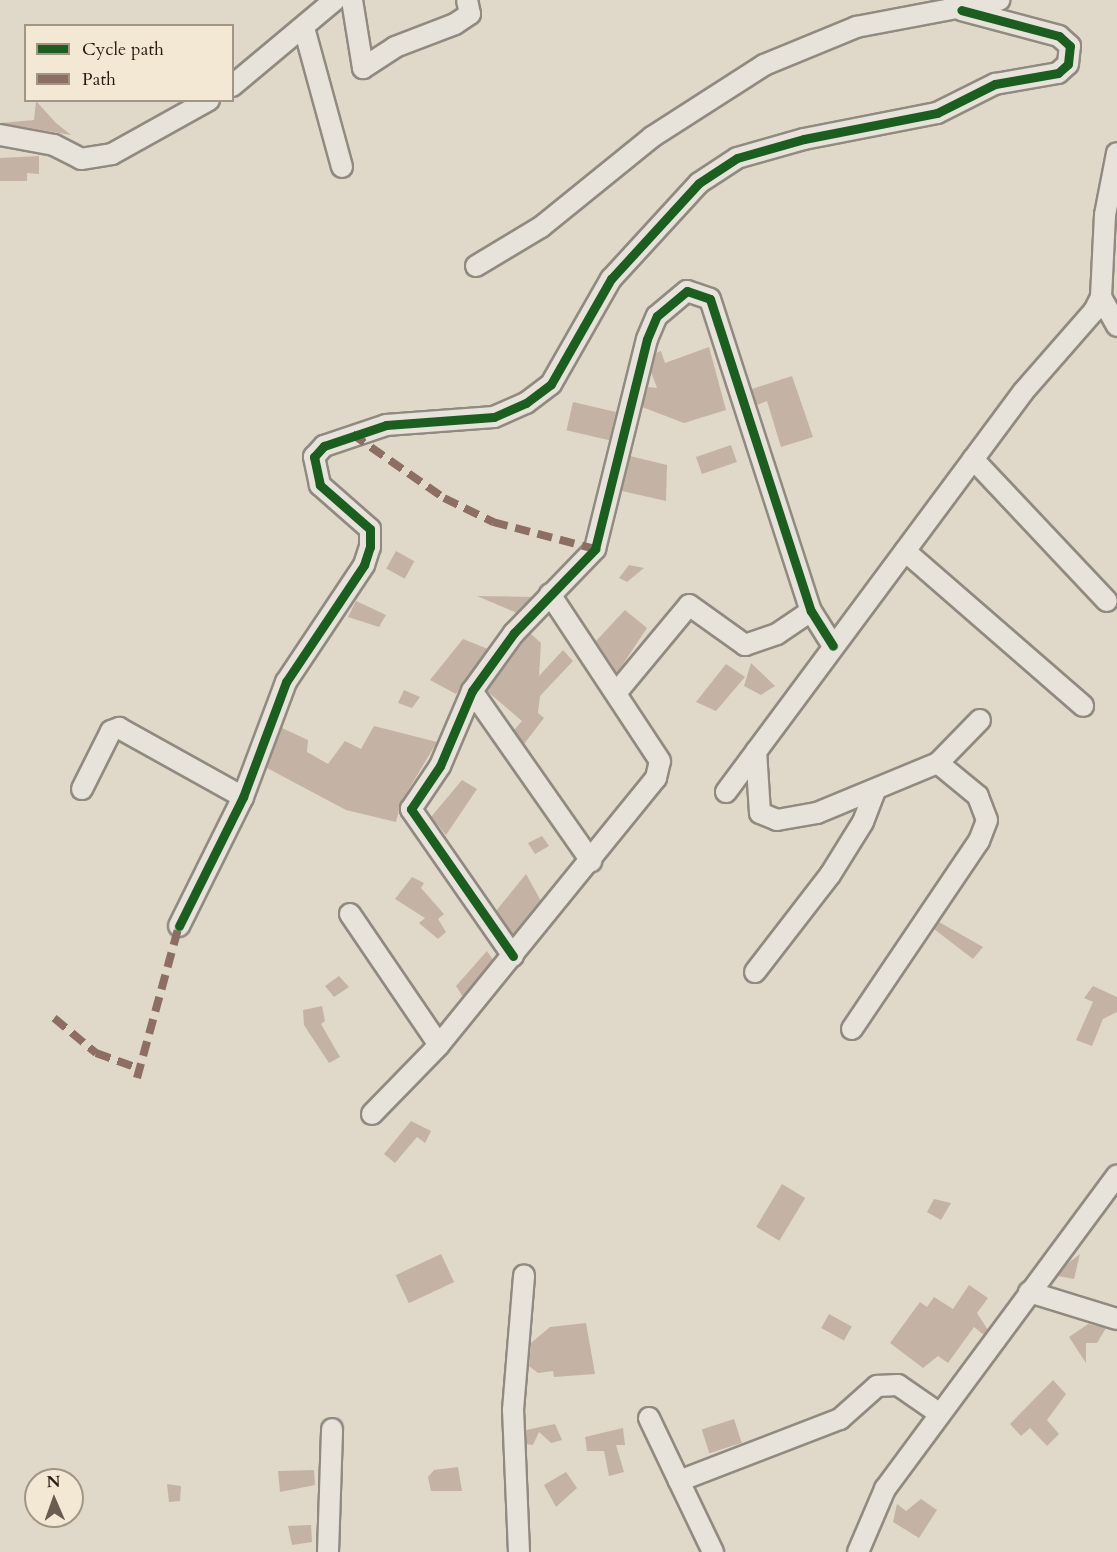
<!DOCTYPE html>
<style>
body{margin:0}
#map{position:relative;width:1117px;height:1552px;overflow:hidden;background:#e0d8c8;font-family:Cardo,serif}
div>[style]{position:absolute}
.building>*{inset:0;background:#c4b3a5;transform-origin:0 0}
.roads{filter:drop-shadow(2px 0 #918a80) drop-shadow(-2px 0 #918a80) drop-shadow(0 2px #918a80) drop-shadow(0 -2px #918a80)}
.minor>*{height:20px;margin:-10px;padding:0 10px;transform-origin:10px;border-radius:10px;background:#e7e3db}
.quiet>*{height:8px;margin-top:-4px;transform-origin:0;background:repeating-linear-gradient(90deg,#8d6e63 0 15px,transparent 0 23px)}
.cycleway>*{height:9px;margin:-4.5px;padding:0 4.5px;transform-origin:4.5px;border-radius:4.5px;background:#1b5e20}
span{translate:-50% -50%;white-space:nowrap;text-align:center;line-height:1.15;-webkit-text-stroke:5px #f2e8d4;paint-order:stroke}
.legend{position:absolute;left:24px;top:24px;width:210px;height:78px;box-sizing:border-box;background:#f2e8d4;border:2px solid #a29586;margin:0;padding:8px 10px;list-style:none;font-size:18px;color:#2a1910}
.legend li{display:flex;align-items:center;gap:12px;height:30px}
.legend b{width:30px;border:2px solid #a29586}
.north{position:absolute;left:24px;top:1468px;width:60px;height:60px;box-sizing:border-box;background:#f2e8d4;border:2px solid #a29586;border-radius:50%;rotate:358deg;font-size:16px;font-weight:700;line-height:24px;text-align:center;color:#2a1910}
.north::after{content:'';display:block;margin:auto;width:21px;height:27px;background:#6a5c50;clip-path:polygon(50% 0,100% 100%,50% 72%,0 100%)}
</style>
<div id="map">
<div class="building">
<div style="clip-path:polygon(36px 101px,56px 123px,71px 135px,0 123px,34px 120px)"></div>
<div style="clip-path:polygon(39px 156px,39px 174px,27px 173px,27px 181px,0 181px,0 158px)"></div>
<div style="clip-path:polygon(709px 347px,726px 410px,684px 423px,642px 407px,648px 387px,657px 388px,651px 372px,656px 353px,661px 351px,665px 363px)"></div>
<div style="clip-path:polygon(792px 376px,813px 437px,781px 447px,767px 401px,757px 405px,752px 389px)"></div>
<div style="left:573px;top:402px;width:44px;height:29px;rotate:13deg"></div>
<div style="left:731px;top:445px;width:18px;height:37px;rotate:71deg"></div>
<div style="clip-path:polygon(630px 456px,667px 465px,666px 501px,622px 491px)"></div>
<div style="left:396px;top:551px;width:21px;height:20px;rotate:29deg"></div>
<div style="clip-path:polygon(629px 565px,644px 568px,627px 582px,619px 578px)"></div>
<div style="clip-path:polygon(477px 596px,532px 597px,517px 613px)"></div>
<div style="clip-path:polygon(356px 601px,386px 615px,379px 627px,348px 617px)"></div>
<div style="clip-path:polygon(625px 610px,647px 628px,617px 673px,596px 641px)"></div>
<div style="clip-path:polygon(530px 633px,541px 643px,539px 676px,563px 650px,573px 661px,540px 696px,538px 713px,544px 718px,524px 744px,514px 730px,522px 721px,487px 691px)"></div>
<div style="clip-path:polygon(463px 639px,488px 649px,456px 694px,430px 680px)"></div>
<div style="clip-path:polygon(751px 663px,775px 686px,761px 695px,744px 686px)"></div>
<div style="clip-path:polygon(726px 664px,745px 677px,716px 711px,696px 702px)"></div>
<div style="clip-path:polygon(404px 690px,420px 697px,412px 708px,398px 703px)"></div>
<div style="clip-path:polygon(374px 726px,437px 742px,401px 802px,396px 822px,346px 810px,267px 768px,282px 728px,308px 740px,307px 752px,328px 764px,345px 741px,361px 749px)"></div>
<div style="clip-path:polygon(462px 780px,477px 789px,446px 835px,431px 817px)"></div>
<div style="clip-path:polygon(542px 836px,549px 846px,535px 854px,528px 843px)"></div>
<div style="clip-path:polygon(526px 874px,541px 901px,513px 935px,496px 911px)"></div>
<div style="clip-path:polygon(412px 877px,424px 883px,421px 888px,444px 914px,438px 919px,446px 932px,438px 939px,419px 923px,425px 918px,395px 899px)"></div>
<div style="clip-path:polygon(939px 922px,983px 947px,973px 959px,934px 929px)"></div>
<div style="clip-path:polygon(487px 951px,493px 960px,463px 997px,456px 986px)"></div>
<div style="clip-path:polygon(339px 976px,349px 987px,334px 997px,325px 986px)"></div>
<div style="clip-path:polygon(1093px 986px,1117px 997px,1117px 1012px,1103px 1019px,1092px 1046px,1076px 1040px,1093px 1002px,1084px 998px)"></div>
<div style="clip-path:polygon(322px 1006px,325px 1021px,321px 1024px,340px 1057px,329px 1063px,304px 1025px,303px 1010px)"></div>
<div style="clip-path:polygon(411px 1121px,431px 1131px,425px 1143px,417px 1137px,395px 1163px,384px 1154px)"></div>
<div style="left:782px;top:1184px;width:27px;height:50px;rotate:31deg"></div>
<div style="clip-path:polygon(934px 1199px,951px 1203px,941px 1220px,927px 1212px)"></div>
<div style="left:441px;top:1254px;width:31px;height:50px;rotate:65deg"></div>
<div style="clip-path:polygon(1080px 1254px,1074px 1279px,1058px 1276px,1067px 1264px)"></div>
<div style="clip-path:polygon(969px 1285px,988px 1298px,977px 1313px,988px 1330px,984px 1335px,974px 1327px,948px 1363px,938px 1356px,923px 1368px,890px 1343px,920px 1302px,927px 1307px,934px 1297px,953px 1309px)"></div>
<div style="left:829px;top:1314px;width:26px;height:16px;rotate:29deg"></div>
<div style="clip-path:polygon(586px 1323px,595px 1374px,554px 1377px,553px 1371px,538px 1373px,529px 1366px,531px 1343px,550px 1327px)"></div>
<div style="clip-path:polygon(1088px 1324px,1106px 1328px,1097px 1343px,1086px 1343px,1086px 1363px,1069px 1337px)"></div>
<div style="clip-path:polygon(1053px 1380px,1066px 1394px,1047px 1420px,1059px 1434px,1047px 1446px,1030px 1428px,1021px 1436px,1010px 1424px)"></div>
<div style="left:734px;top:1419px;width:25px;height:34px;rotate:72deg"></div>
<div style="clip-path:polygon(555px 1424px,562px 1440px,551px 1443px,539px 1432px,533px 1445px,526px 1444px,526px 1430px)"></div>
<div style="clip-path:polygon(623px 1428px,625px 1445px,616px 1445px,624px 1472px,609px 1476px,604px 1451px,587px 1451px,585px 1437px)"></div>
<div style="clip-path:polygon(458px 1467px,462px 1491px,431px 1491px,428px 1477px,434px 1470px)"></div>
<div style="clip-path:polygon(314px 1470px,315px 1485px,280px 1492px,278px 1471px)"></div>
<div style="clip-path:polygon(566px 1472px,577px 1488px,556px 1507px,544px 1485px)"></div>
<div style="clip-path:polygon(167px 1484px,181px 1486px,180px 1501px,169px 1502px)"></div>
<div style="clip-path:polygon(921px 1499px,937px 1510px,919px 1538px,893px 1522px,897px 1504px,906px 1511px)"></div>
<div style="clip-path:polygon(311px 1525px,312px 1542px,292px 1545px,288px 1526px)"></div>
</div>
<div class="roads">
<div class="minor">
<div style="left:352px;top:0;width:69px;rotate:80.8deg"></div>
<div style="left:363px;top:68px;width:38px;rotate:-33deg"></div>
<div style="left:395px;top:47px;width:64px;rotate:-21deg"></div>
<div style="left:455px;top:24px;width:18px;rotate:-34deg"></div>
<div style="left:470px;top:14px;width:14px;rotate:-102deg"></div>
<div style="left:304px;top:28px;width:144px;rotate:74.7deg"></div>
<div style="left:232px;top:86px;width:134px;rotate:-39.9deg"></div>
<div style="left:0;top:135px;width:55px;rotate:10.5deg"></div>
<div style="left:54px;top:145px;width:30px;rotate:27deg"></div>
<div style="left:81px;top:159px;width:31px;rotate:-9deg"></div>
<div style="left:112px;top:154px;width:111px;rotate:-29.1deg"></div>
<div style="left:476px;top:266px;width:76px;rotate:-31deg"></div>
<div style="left:541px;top:227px;width:143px;rotate:-39deg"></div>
<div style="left:652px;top:137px;width:133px;rotate:-32.7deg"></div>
<div style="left:764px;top:65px;width:100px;rotate:-22.4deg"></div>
<div style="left:856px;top:27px;width:146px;rotate:-10.7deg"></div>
<div style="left:1101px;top:297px;width:33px;rotate:61deg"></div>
<div style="left:973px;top:459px;width:195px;rotate:46.7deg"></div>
<div style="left:905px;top:551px;width:236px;rotate:41deg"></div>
<div style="left:472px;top:691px;width:208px;rotate:55deg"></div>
<div style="left:616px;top:693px;width:114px;rotate:-50.3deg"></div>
<div style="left:689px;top:605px;width:69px;rotate:35.5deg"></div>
<div style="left:745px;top:645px;width:34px;rotate:-19deg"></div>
<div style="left:777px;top:634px;width:41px;rotate:-34.1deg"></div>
<div style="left:756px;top:751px;width:62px;rotate:86.3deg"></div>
<div style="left:760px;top:813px;width:18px;rotate:22deg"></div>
<div style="left:777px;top:820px;width:41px;rotate:-9.9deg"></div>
<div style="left:817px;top:813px;width:131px;rotate:-22.5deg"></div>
<div style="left:938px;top:763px;width:60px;rotate:-45.7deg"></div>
<div style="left:82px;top:789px;width:65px;rotate:-63.4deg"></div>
<div style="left:111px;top:731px;width:9px;rotate:-21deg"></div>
<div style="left:119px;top:728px;width:142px;rotate:29.1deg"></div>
<div style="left:726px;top:792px;width:498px;rotate:-53.4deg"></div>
<div style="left:1023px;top:392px;width:108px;rotate:-48.8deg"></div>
<div style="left:1094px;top:311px;width:16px;rotate:-63deg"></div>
<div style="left:1101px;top:297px;width:82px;rotate:-87.2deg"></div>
<div style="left:1105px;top:215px;width:63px;rotate:-79deg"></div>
<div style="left:350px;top:914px;width:158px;rotate:55.8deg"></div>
<div style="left:179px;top:926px;width:144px;rotate:-63.6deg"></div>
<div style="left:243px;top:797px;width:123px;rotate:-69.5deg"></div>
<div style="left:286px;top:682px;width:141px;rotate:-56.3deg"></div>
<div style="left:364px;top:565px;width:19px;rotate:-72deg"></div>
<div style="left:370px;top:547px;width:18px;rotate:-90deg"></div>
<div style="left:370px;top:529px;width:67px;rotate:-138.7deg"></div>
<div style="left:320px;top:485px;width:29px;rotate:-102deg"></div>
<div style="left:314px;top:457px;width:15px;rotate:-48deg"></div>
<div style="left:324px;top:446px;width:65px;rotate:-18.7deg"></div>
<div style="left:386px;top:425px;width:108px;rotate:-4.2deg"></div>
<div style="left:494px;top:417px;width:35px;rotate:-24deg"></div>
<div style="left:526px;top:403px;width:31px;rotate:-37deg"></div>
<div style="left:551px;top:384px;width:121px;rotate:-60.3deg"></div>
<div style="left:611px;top:279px;width:130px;rotate:-47.5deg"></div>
<div style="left:699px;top:183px;width:45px;rotate:-33.3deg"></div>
<div style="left:737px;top:158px;width:70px;rotate:-15.8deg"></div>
<div style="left:804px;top:139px;width:136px;rotate:-11.1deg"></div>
<div style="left:937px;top:113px;width:65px;rotate:-26.6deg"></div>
<div style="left:995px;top:84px;width:64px;rotate:-9.9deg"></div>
<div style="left:1058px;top:73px;width:13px;rotate:-42deg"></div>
<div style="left:1068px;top:64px;width:18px;rotate:-84deg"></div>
<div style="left:1070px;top:46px;width:15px;rotate:-138deg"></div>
<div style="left:1059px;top:36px;width:101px;rotate:-165.1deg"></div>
<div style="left:513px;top:956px;width:179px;rotate:-124.8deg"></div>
<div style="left:411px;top:809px;width:52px;rotate:-56deg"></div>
<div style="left:440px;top:766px;width:82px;rotate:-66.9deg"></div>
<div style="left:472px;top:691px;width:72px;rotate:-54.1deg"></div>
<div style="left:514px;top:633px;width:117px;rotate:-46deg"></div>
<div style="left:595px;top:549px;width:216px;rotate:-76.1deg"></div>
<div style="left:647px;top:339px;width:25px;rotate:-67deg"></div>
<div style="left:657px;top:316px;width:39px;rotate:-40deg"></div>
<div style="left:687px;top:291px;width:24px;rotate:19deg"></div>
<div style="left:710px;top:299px;width:328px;rotate:72.1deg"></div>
<div style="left:811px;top:611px;width:41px;rotate:57.8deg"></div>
<div style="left:755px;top:972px;width:123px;rotate:-52.3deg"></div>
<div style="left:830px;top:875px;width:62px;rotate:-58.1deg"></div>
<div style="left:863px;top:822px;width:33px;rotate:-69deg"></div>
<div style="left:852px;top:1029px;width:227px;rotate:-56deg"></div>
<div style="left:979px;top:841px;width:22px;rotate:-69deg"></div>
<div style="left:987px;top:820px;width:26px;rotate:-111deg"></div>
<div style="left:978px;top:796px;width:52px;rotate:-140.5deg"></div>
<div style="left:372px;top:1114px;width:96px;rotate:-45.8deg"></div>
<div style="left:439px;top:1045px;width:344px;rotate:-50.9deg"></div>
<div style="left:656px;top:778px;width:17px;rotate:-77deg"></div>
<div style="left:660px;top:761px;width:200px;rotate:-123.4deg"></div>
<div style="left:1029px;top:1292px;width:92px;rotate:17.1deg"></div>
<div style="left:649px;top:1418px;width:70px;rotate:64.5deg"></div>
<div style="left:679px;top:1481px;width:173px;rotate:-21.1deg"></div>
<div style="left:840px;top:1419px;width:50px;rotate:-41.7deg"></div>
<div style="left:877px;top:1386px;width:21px;rotate:-3deg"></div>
<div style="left:898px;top:1385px;width:51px;rotate:34.6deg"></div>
<div style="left:679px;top:1481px;width:79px;rotate:64.4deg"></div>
<div style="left:328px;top:1552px;width:123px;rotate:-88.1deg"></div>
<div style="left:519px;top:1552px;width:142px;rotate:-92.4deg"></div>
<div style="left:513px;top:1410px;width:135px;rotate:-85.3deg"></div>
<div style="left:858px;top:1552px;width:69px;rotate:-66.8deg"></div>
<div style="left:885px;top:1489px;width:390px;rotate:-53.5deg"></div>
</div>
</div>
<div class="quiet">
<div style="left:352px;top:434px;width:112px;rotate:34.8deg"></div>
<div style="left:444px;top:498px;width:55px;rotate:26.1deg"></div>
<div style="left:493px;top:522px;width:106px;rotate:14.8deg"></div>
<div style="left:54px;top:1018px;width:55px;rotate:39.8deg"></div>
<div style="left:96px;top:1053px;width:47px;rotate:20deg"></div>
<div style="left:137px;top:1078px;width:158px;rotate:-74.6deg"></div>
</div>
<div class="cycleway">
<div style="left:179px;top:926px;width:144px;rotate:-63.6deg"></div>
<div style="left:243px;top:797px;width:123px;rotate:-69.5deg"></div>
<div style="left:286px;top:682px;width:141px;rotate:-56.3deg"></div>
<div style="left:364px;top:565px;width:19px;rotate:-72deg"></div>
<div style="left:370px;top:547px;width:18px;rotate:-90deg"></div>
<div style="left:370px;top:529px;width:67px;rotate:-138.7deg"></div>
<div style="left:320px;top:485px;width:29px;rotate:-102deg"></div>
<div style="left:314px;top:457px;width:15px;rotate:-48deg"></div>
<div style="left:324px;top:446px;width:65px;rotate:-18.7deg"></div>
<div style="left:386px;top:425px;width:108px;rotate:-4.2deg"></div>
<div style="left:494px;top:417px;width:35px;rotate:-24deg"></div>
<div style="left:526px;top:403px;width:31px;rotate:-37deg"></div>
<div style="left:551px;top:384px;width:121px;rotate:-60.3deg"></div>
<div style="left:611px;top:279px;width:130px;rotate:-47.5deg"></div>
<div style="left:699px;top:183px;width:45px;rotate:-33.3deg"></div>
<div style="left:737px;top:158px;width:70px;rotate:-15.8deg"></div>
<div style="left:804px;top:139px;width:136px;rotate:-11.1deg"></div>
<div style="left:937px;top:113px;width:65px;rotate:-26.6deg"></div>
<div style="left:995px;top:84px;width:64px;rotate:-9.9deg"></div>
<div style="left:1058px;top:73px;width:13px;rotate:-42deg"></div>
<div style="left:1068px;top:64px;width:18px;rotate:-84deg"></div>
<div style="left:1070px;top:46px;width:15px;rotate:-138deg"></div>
<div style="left:1059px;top:36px;width:101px;rotate:-165.1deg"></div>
<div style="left:513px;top:956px;width:179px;rotate:-124.8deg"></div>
<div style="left:411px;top:809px;width:52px;rotate:-56deg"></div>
<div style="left:440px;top:766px;width:82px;rotate:-66.9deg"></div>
<div style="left:472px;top:691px;width:72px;rotate:-54.1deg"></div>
<div style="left:514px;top:633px;width:117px;rotate:-46deg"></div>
<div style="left:595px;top:549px;width:216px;rotate:-76.1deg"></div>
<div style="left:647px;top:339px;width:25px;rotate:-67deg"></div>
<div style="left:657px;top:316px;width:39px;rotate:-40deg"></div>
<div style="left:687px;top:291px;width:24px;rotate:19deg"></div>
<div style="left:710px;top:299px;width:328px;rotate:72.1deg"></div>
<div style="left:811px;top:611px;width:41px;rotate:57.8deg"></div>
</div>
<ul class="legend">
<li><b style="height:8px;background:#1b5e20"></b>Cycle path</li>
<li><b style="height:8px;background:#8d6e63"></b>Path</li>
</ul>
<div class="north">N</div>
</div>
